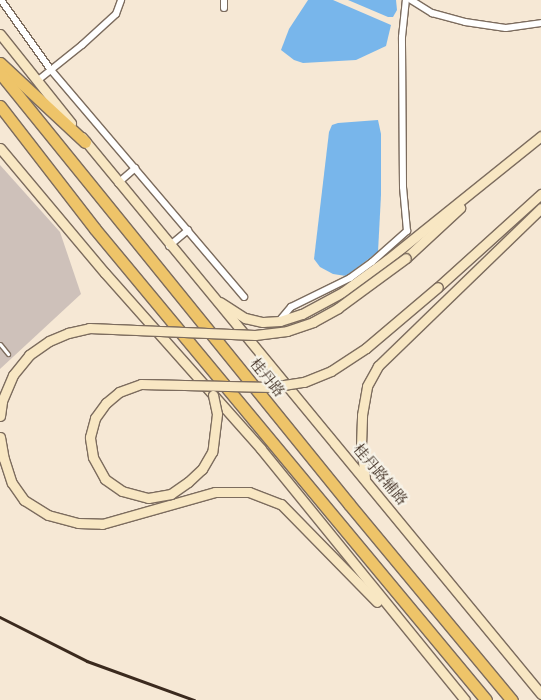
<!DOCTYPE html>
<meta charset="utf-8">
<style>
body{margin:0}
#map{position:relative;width:541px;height:700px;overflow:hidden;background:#f6e8d5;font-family:"IM FELL Double Pica","Noto Serif SC",serif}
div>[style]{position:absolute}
.industrial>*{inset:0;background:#cec1ba}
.water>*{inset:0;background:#78b6eb}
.roads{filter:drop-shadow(1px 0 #7c6c5e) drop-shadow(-1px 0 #7c6c5e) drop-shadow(0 1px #7c6c5e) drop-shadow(0 -1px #7c6c5e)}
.lane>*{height:3px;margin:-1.5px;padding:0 1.5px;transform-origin:1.5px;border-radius:1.5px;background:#fff}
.street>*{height:6px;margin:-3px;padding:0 3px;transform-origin:3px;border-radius:3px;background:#fff}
.secondary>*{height:9px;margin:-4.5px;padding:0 4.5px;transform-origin:4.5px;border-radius:4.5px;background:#f8e7c3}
.highway>*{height:11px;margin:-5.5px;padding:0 5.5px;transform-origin:5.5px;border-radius:5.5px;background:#eec469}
.rail>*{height:2.5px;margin:-1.25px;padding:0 1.25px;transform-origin:1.25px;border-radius:1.25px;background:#3b2a1e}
.bridges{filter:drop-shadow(1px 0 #7c6c5e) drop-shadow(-1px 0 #7c6c5e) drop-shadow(0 1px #7c6c5e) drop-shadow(0 -1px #7c6c5e)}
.secondary-bridge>*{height:9px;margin:-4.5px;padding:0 4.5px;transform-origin:4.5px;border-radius:4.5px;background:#f8e7c3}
span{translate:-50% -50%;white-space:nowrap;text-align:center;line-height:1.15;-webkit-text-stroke:4.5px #f7f3e8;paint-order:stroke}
.street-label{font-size:15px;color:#3b2a1e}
</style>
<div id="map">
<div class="industrial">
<div style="clip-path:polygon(0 165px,60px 232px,81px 294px,0 369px)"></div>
</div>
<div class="water">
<div style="clip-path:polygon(308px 0,333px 0,391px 25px,386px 46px,356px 60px,303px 63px,294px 60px,281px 50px,289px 29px)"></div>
<div style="clip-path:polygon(348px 0,396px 0,397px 10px,393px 17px,388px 17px)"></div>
<div style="clip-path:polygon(378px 120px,381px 134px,381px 195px,378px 252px,346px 276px,333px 274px,320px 267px,314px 259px,329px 132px,332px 125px,338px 123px)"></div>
</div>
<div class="roads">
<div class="lane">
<div style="left:0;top:344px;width:13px;rotate:51deg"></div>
</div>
<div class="street">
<div style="left:1px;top:0;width:86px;rotate:54.5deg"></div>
<div style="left:51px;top:70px;width:298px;rotate:49.6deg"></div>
<div style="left:224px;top:0;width:8px;rotate:90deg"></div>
<div style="left:411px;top:0;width:25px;rotate:32deg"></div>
<div style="left:432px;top:13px;width:34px;rotate:15deg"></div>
<div style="left:465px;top:22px;width:41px;rotate:8.3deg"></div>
<div style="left:506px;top:28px;width:35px;rotate:-8deg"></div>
<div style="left:37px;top:81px;width:58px;rotate:-38.7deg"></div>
<div style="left:82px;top:45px;width:46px;rotate:-42.4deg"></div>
<div style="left:116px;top:14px;width:15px;rotate:-70deg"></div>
<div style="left:118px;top:183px;width:23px;rotate:-41deg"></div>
<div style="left:169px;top:246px;width:25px;rotate:-40deg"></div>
<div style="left:280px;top:320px;width:17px;rotate:-50deg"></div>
<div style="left:291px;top:307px;width:66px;rotate:-26.2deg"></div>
<div style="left:350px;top:278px;width:27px;rotate:-36deg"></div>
<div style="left:372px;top:262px;width:47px;rotate:-41.5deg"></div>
<div style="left:407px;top:231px;width:44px;rotate:-95.2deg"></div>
<div style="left:403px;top:187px;width:150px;rotate:-90.4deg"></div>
<div style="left:402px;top:37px;width:37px;rotate:-84deg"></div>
</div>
<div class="secondary">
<div style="left:0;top:34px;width:114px;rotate:51.4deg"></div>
<div style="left:82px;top:137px;width:722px;rotate:50.51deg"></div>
<div style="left:0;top:148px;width:163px;rotate:50deg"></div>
<div style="left:105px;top:273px;width:235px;rotate:48.4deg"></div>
<div style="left:261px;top:449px;width:323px;rotate:50.9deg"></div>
<div style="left:406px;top:258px;width:74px;rotate:-42.8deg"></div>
<div style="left:438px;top:287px;width:139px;rotate:-42.1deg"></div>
<div style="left:220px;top:302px;width:30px;rotate:33deg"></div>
<div style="left:245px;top:318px;width:18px;rotate:13deg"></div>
<div style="left:263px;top:322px;width:17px;rotate:-3deg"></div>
<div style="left:280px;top:321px;width:23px;rotate:-18deg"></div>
<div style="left:302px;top:314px;width:47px;rotate:-28.2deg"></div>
<div style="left:343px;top:292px;width:54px;rotate:-36deg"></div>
<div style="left:387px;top:260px;width:198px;rotate:-38.8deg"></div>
<div style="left:0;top:437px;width:22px;rotate:80deg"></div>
<div style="left:4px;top:459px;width:25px;rotate:72deg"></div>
<div style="left:12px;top:483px;width:21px;rotate:55deg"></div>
<div style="left:24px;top:500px;width:28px;rotate:32deg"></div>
<div style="left:48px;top:515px;width:31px;rotate:15deg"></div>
<div style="left:78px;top:523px;width:24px;rotate:2deg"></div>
<div style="left:102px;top:524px;width:117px;rotate:-15.8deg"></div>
<div style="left:215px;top:492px;width:34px"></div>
<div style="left:249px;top:492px;width:34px;rotate:21deg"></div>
<div style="left:281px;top:504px;width:137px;rotate:45.6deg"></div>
<div style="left:365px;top:478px;width:32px;rotate:-97deg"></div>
<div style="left:361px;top:446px;width:31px;rotate:-88deg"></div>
<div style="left:362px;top:415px;width:29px;rotate:-80deg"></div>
<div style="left:367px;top:386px;width:23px;rotate:-61deg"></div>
<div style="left:378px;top:366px;width:227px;rotate:-44.1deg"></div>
</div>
<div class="highway">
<div style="left:0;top:63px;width:116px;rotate:42.9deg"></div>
<div style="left:0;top:73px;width:555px;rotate:51deg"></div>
<div style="left:349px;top:504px;width:255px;rotate:50.3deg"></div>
<div style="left:0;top:106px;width:155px;rotate:52.3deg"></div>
<div style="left:95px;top:229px;width:612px;rotate:50.3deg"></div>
</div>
</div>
<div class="rail">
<div style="left:0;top:617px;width:97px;rotate:26.8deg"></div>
<div style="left:87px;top:661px;width:114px;rotate:20deg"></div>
</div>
<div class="bridges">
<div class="secondary-bridge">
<div style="left:213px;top:395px;width:19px;rotate:78deg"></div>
<div style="left:217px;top:414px;width:38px;rotate:97deg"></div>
<div style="left:212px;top:452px;width:20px;rotate:120deg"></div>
<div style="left:202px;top:469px;width:19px;rotate:137deg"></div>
<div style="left:188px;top:482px;width:21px;rotate:145deg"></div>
<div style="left:171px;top:494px;width:23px;rotate:170deg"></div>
<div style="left:148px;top:498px;width:27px;rotate:-165deg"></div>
<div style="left:122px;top:491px;width:21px;rotate:-145deg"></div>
<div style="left:105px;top:479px;width:25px;rotate:-119deg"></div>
<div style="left:93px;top:457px;width:20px;rotate:-99deg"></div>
<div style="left:90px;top:437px;width:20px;rotate:-75deg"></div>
<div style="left:95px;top:418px;width:19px;rotate:-54deg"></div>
<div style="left:106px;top:403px;width:17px;rotate:-40deg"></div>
<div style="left:119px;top:392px;width:23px;rotate:-20deg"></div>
<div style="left:141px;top:384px;width:130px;rotate:1.3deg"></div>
<div style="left:271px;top:387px;width:33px;rotate:-9deg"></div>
<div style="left:304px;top:382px;width:29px;rotate:-22deg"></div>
<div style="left:331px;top:371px;width:42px;rotate:-33.3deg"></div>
<div style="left:366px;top:348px;width:94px;rotate:-40.3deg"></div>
<div style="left:0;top:416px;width:15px;rotate:-82deg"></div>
<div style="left:2px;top:401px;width:28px;rotate:-67deg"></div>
<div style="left:13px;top:375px;width:26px;rotate:-51deg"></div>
<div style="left:29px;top:355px;width:24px;rotate:-35deg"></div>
<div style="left:49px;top:341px;width:21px;rotate:-23deg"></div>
<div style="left:68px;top:333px;width:22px;rotate:-13deg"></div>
<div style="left:89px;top:328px;width:166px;rotate:2.4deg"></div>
<div style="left:255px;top:335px;width:32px;rotate:-7deg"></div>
<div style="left:287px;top:331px;width:28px;rotate:-19deg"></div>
<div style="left:313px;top:322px;width:29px;rotate:-29deg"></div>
<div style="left:338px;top:308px;width:84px;rotate:-36.3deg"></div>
</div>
</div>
<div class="street-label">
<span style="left:267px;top:378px;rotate:51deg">桂丹路</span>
<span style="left:380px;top:475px;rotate:50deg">桂丹路辅路</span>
</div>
</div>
